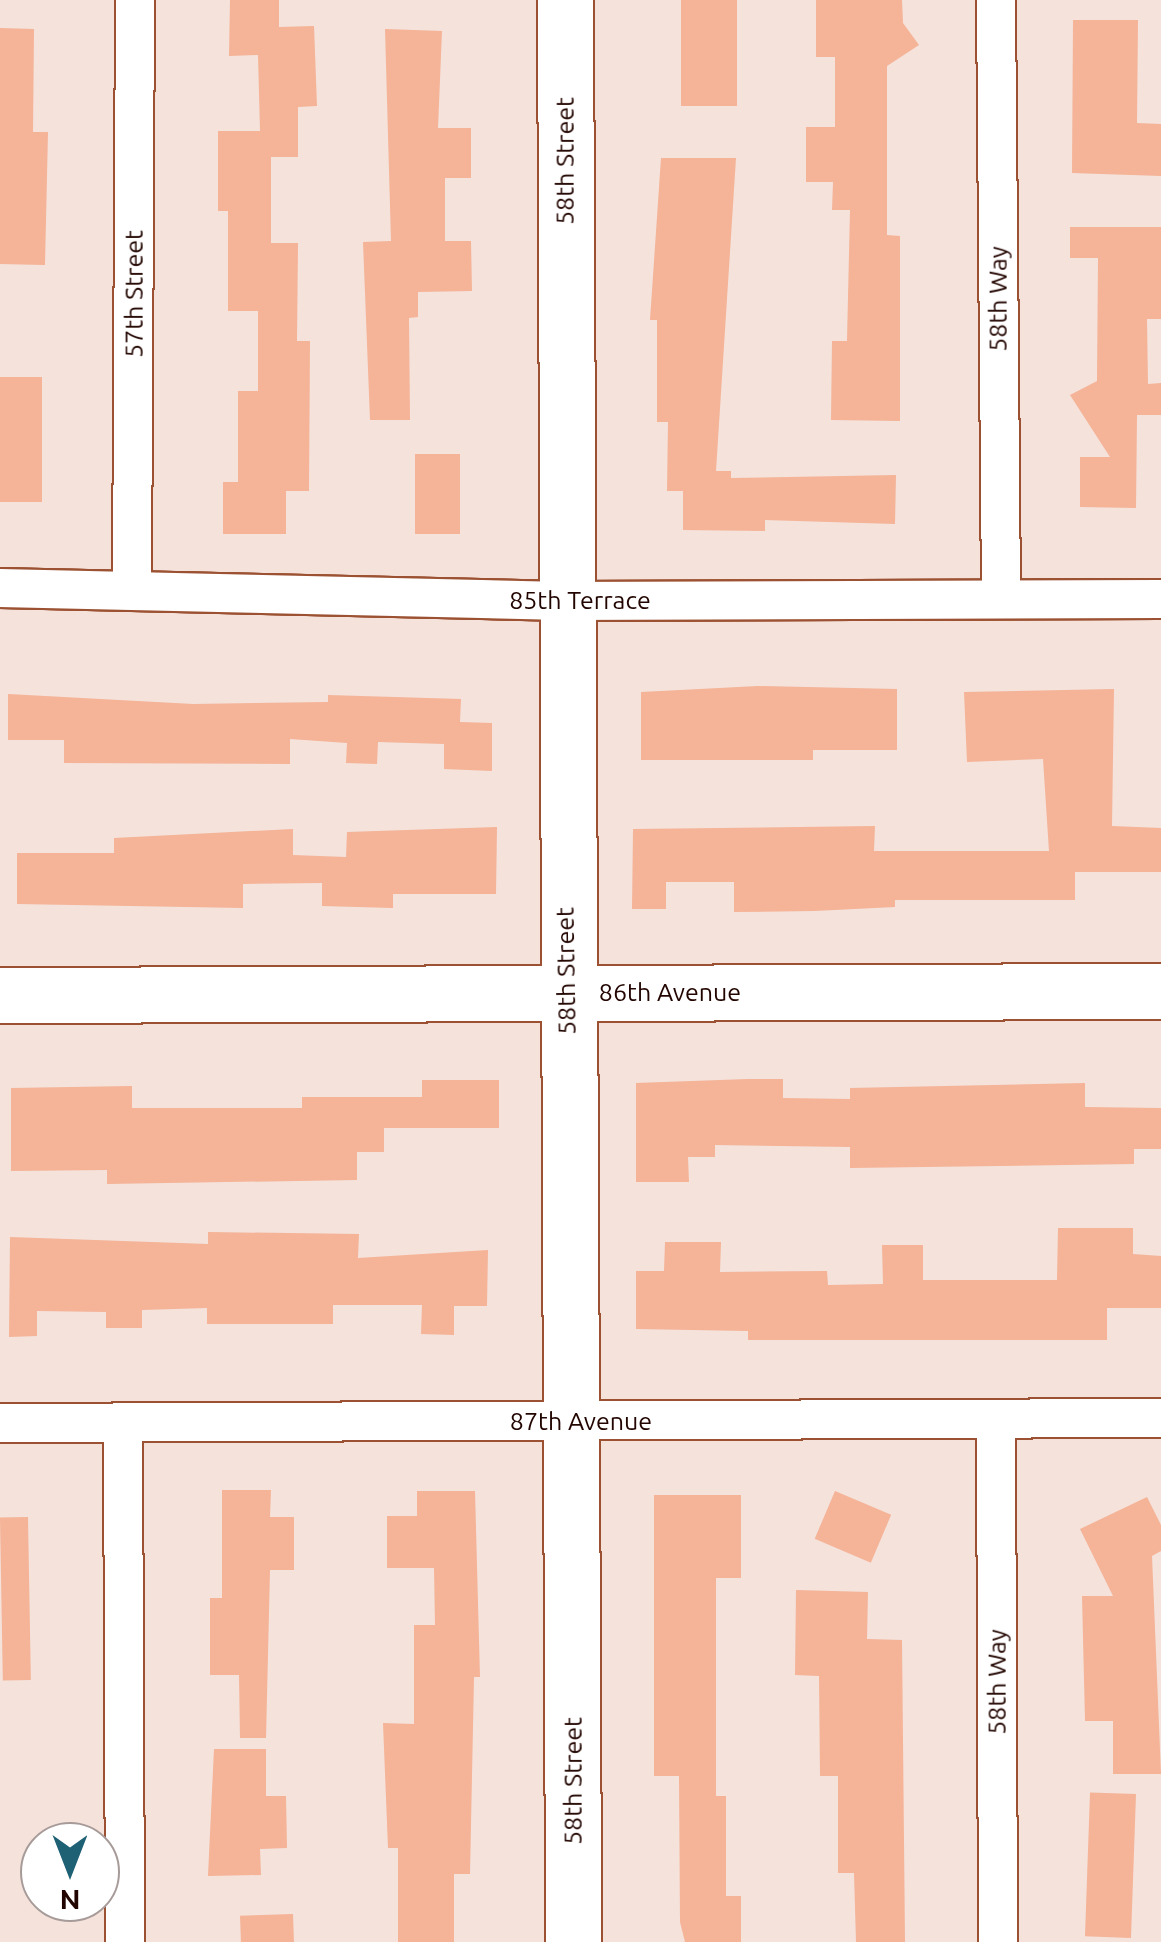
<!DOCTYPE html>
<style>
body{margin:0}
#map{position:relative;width:1161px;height:1942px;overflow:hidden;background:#f4e2db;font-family:Ubuntu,sans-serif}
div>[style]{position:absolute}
.building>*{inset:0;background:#f5b397;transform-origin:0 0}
.roads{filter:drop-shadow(2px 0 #9c5232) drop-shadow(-2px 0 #9c5232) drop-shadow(0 2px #9c5232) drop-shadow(0 -2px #9c5232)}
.street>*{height:38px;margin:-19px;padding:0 19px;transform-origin:19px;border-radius:19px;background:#fff}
.secondary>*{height:55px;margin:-27.5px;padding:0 27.5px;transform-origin:27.5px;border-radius:27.5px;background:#fff}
span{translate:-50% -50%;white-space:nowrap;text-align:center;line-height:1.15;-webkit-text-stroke:8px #fff;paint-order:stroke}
.street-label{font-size:25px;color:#220500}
.north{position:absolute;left:20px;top:1822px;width:100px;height:100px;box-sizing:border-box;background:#fff;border:2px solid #a79b99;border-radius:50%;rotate:180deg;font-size:28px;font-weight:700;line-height:40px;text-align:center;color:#220500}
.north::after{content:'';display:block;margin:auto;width:35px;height:45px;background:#1e6074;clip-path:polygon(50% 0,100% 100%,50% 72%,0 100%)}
</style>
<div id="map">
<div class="building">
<div style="clip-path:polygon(230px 0,279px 0,279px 27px,314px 26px,317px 106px,298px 107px,298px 157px,271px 157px,271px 243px,298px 243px,297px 341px,310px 341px,309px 491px,286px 491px,286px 534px,223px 534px,223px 482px,238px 482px,238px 391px,258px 391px,258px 311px,228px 311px,228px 211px,218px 211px,218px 131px,260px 131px,258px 55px,229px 56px)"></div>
<div style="left:681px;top:0;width:56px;height:106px"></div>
<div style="clip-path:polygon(816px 0,902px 0,903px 23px,919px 45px,887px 66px,887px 235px,900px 236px,900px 421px,831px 420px,832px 341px,847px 341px,850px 210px,832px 210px,833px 182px,806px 182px,806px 127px,835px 127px,835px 57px,816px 57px)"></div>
<div style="clip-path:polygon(1073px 20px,1138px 20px,1137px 123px,1161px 124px,1161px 176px,1072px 173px)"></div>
<div style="clip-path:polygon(0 28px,34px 29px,33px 132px,48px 132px,45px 265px,0 264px)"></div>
<div style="clip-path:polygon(385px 29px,442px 31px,438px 128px,471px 128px,471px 178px,445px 178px,445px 241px,471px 241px,472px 291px,418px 292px,418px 317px,409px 318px,410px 420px,370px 420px,363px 242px,391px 241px)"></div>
<div style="clip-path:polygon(661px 158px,736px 158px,716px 471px,731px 471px,731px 478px,896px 475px,895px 524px,765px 520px,765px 531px,683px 530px,683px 491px,667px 491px,668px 422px,657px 422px,657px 320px,650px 320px)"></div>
<div style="clip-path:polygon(1070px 227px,1161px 227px,1161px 319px,1147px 319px,1148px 384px,1161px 383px,1161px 415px,1137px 415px,1136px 508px,1080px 507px,1080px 457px,1110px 457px,1070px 395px,1097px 381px,1098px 258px,1070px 258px)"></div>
<div style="left:0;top:377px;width:42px;height:125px"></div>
<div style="left:415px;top:454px;width:45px;height:80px"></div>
<div style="clip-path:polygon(758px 686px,897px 689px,897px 750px,813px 750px,813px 760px,641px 760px,641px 692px)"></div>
<div style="clip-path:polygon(1114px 689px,1112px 826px,1161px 828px,1161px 872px,1075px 872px,1075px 900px,895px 900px,895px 907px,814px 911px,734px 912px,734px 882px,666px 882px,666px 909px,632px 909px,633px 829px,875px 826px,874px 851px,1049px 851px,1043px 759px,967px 762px,964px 692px)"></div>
<div style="clip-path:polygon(8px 694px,193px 704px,328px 702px,328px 695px,461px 699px,460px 722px,492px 723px,492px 771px,444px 769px,444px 744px,378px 742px,377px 764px,346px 763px,347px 743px,290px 739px,290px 764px,64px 763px,64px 740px,8px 740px)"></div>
<div style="clip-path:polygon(497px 827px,496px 894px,393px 894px,393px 908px,322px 906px,322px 883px,243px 884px,243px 908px,17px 904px,17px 853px,114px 853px,114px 838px,293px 829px,293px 855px,346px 857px,347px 832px)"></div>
<div style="clip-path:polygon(748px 1079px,783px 1079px,783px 1098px,850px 1099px,850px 1088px,1085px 1083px,1085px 1107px,1161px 1108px,1161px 1149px,1134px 1149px,1134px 1164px,850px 1168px,850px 1147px,715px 1145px,715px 1157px,688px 1157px,689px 1182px,636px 1182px,636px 1083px)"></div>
<div style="clip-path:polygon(422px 1080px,499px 1080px,499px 1128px,384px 1128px,384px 1152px,357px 1152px,357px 1180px,107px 1184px,107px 1170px,11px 1171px,11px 1088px,132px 1086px,132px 1108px,302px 1108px,302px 1097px,422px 1097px)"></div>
<div style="clip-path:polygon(1058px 1228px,1133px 1228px,1133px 1254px,1161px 1256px,1161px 1308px,1107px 1308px,1107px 1340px,748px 1340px,748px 1331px,636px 1329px,636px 1271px,664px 1271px,665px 1242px,721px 1242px,720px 1272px,827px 1271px,828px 1285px,883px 1284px,882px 1245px,923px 1245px,923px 1280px,1057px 1280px)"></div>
<div style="clip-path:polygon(208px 1232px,359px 1234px,358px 1258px,488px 1250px,487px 1306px,454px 1306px,454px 1335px,421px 1334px,422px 1305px,333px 1305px,333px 1324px,207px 1324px,207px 1308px,142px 1310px,142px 1328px,106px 1328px,106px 1312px,37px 1311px,37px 1336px,9px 1337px,10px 1237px,208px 1244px)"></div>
<div style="clip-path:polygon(222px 1490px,271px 1490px,270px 1517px,294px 1517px,294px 1570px,270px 1570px,266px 1738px,240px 1738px,239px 1675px,210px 1675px,210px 1598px,222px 1598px)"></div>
<div style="clip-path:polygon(417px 1491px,475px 1491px,480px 1677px,474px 1677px,470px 1874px,454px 1874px,454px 1942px,398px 1942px,398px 1848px,388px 1848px,383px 1723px,414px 1724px,414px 1625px,435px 1625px,434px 1568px,387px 1568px,387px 1516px,417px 1516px)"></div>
<div style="left:835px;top:1491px;width:61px;height:52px;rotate:23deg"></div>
<div style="clip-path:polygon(654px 1495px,741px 1495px,741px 1578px,716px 1578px,716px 1796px,726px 1796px,726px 1896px,741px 1896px,741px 1942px,685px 1942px,680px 1922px,679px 1776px,654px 1776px)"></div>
<div style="clip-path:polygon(1147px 1497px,1161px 1525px,1161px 1551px,1152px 1556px,1161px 1774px,1113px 1774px,1113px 1721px,1085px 1721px,1082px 1596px,1113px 1596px,1080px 1529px)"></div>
<div style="left:28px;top:1517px;width:163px;height:28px;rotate:89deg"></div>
<div style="clip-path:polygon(796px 1590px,868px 1592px,867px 1639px,902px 1640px,905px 1942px,856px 1942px,854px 1873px,838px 1873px,838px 1776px,820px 1776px,819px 1676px,795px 1675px)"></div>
<div style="clip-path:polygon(214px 1749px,266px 1749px,266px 1796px,286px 1796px,287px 1848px,260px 1849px,261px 1875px,208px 1876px)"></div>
<div style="left:1136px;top:1794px;width:144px;height:46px;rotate:92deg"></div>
<div style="left:293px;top:1914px;width:28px;height:53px;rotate:88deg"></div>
</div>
<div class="roads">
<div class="street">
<div style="left:996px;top:0;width:597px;rotate:89.52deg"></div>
<div style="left:0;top:588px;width:563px;rotate:1.32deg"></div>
<div style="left:563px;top:601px;width:598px;rotate:-0.19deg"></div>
<div style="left:132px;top:588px;width:588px;rotate:-89.71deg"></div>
<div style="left:123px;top:1422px;width:520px;rotate:89.78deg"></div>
<div style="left:996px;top:1422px;width:520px;rotate:89.78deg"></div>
<div style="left:0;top:1423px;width:1161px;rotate:-0.25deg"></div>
</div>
<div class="secondary">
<div style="left:565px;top:0;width:1942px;rotate:89.76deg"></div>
<div style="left:0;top:995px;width:1161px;rotate:-0.2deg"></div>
</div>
</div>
<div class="street-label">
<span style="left:565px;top:161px;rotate:-90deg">58th Street</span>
<span style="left:134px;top:294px;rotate:-90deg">57th Street</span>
<span style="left:998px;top:299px;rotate:-90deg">58th Way</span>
<span style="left:580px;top:600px">85th Terrace</span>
<span style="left:566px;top:971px;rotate:-91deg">58th Street</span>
<span style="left:670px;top:992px">86th Avenue</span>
<span style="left:581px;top:1421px">87th Avenue</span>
<span style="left:997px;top:1682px;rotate:-90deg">58th Way</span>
<span style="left:573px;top:1781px;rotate:-90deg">58th Street</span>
</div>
<div class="north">N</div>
</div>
